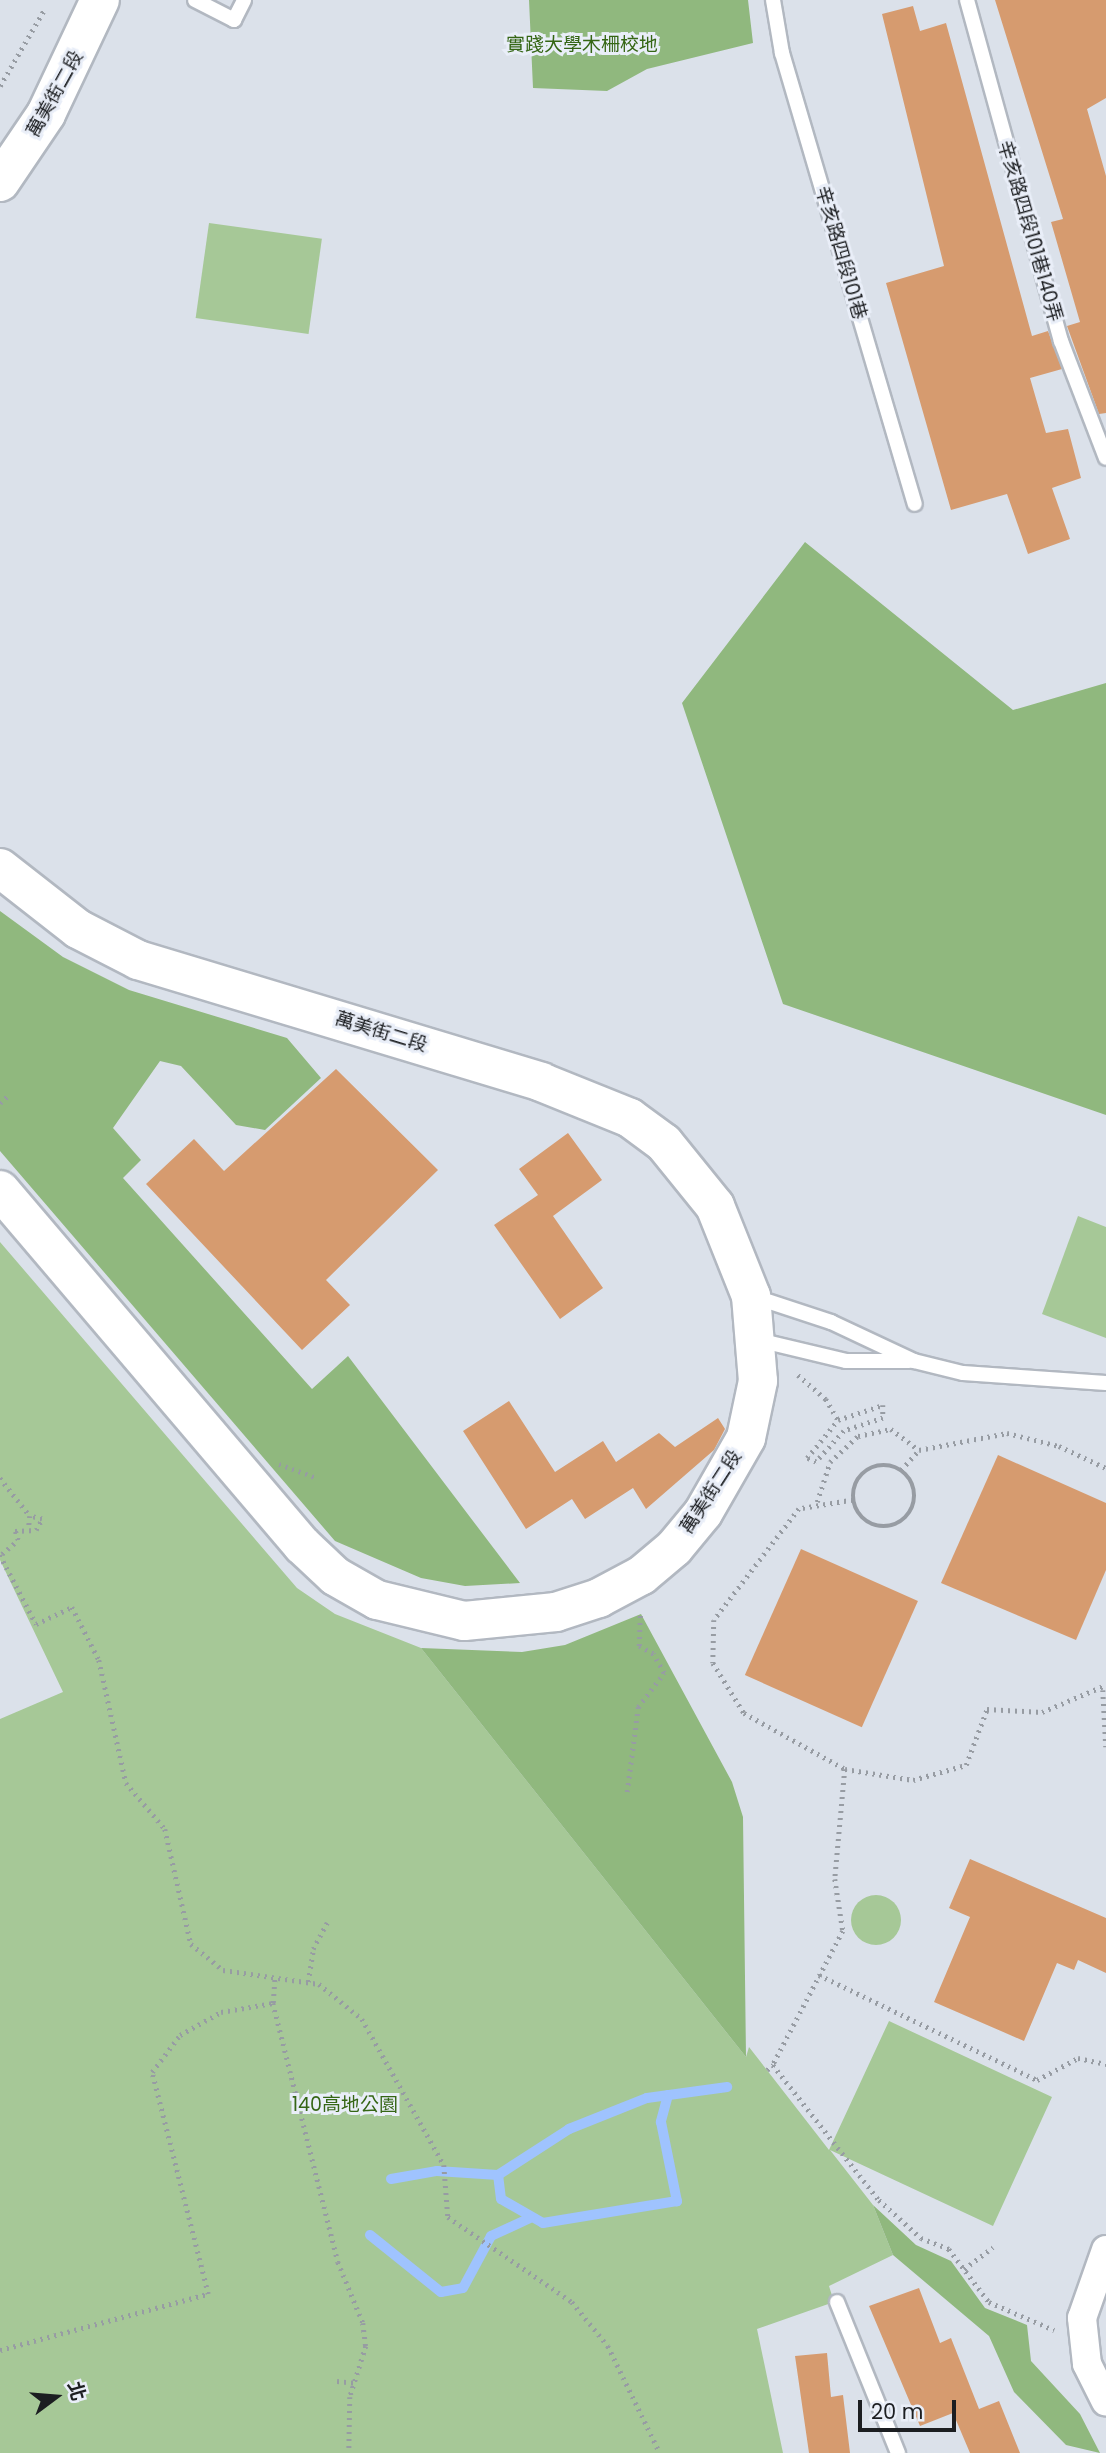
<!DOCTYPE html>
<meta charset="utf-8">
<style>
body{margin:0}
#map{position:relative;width:1106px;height:2453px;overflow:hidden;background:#dbe1ea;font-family:Poppins,"Noto Sans TC",sans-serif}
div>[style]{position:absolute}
.green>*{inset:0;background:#a6c897;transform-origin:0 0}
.round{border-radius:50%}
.forest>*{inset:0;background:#90b87e}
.stream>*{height:10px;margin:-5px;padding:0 5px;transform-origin:5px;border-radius:5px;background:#9fc3fe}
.building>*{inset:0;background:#d69b6f;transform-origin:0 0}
.path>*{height:4.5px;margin-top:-2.25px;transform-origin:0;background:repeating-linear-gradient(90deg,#979ca3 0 2px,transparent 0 7px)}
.path>.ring{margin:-2.25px;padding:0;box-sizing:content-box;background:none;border:4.5px solid #979ca3;border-radius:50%}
.roads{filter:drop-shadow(2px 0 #b2b8c1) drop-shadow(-2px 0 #b2b8c1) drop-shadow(0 2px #b2b8c1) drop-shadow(0 -2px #b2b8c1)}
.lane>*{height:14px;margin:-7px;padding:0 7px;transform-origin:7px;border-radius:7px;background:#fff}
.street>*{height:28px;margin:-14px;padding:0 14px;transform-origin:14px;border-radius:14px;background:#fff}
.secondary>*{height:38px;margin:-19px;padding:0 19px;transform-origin:19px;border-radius:19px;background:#fff}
span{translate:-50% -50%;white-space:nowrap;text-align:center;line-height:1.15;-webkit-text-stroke:6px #e9eef8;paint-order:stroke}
.park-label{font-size:19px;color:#356615}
.street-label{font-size:19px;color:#1c1e21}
.north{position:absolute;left:21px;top:2362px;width:70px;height:70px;-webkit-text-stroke:5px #e9eef8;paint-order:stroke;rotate:74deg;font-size:19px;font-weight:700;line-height:28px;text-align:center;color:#1c1e21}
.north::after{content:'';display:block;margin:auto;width:24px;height:32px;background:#1c1e21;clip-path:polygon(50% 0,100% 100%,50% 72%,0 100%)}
.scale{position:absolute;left:858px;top:2400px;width:98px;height:32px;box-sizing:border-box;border:4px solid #1c1e21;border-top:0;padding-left:9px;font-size:21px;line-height:24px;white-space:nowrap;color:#1c1e21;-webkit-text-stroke:5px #e9eef8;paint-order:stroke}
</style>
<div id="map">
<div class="green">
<div style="left:209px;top:223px;width:114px;height:96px;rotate:8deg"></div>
<div style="clip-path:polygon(1078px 1216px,1106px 1227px,1106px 1338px,1042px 1314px)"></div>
<div style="clip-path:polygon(0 1242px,297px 1588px,335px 1614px,421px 1648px,746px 2057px,749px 2047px,829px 2150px,889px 2021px,1052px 2097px,993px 2226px,830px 2150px,873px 2205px,893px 2255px,829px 2286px,834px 2302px,757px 2329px,783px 2453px,0 2453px,0 1719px,63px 1692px,0 1560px)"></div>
<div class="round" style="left:851px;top:1895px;width:50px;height:50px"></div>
</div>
<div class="forest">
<div style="clip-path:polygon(529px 0,748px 0,753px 43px,647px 69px,607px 91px,533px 88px)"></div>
<div style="clip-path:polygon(805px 542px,1013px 710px,1106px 683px,1106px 1115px,783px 1004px,682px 703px)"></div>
<div style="clip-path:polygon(0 911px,63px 957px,129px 990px,287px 1038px,321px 1078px,265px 1130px,236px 1125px,181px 1066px,160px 1061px,113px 1128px,141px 1160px,123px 1178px,312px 1389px,348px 1356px,520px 1583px,465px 1586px,421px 1578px,335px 1541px,0 1151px)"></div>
<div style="clip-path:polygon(641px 1614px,732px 1782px,743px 1817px,746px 2057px,421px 1648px,522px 1652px,565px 1645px)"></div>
<div style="clip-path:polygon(873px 2205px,916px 2245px,951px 2261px,985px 2308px,1027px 2325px,1031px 2361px,1080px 2414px,1100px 2453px,1066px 2445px,1014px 2392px,989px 2336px,893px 2255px)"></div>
</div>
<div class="stream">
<div style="left:668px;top:2095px;width:28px;rotate:105deg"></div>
<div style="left:661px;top:2122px;width:81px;rotate:78.6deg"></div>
<div style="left:677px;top:2201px;width:136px;rotate:170.7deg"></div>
<div style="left:543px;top:2223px;width:48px;rotate:-150.3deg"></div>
<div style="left:501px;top:2199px;width:24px;rotate:-97deg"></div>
<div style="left:498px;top:2175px;width:85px;rotate:-32.9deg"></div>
<div style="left:569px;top:2129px;width:84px;rotate:-21.7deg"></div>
<div style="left:647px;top:2098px;width:81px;rotate:-7.8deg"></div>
<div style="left:391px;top:2179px;width:47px;rotate:-9.9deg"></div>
<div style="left:437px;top:2171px;width:61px;rotate:3.8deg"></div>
<div style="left:370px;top:2235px;width:91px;rotate:38.8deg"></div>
<div style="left:441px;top:2292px;width:22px;rotate:-10deg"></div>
<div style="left:463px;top:2288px;width:59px;rotate:-61.7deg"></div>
<div style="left:491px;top:2236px;width:43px;rotate:-24.8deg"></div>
</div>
<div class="building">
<div style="clip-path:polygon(995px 0,1106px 0,1106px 98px,1087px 109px,1106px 176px,1106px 413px,1099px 414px,1067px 326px,1080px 322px,1051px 222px,1063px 219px)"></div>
<div style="clip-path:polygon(913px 6px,920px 31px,946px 23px,1032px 336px,1048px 331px,1062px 369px,1030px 378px,1046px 433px,1068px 429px,1081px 478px,1052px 488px,1070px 539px,1028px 554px,1007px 494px,951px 510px,886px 283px,944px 266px,882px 14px)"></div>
<div style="clip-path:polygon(336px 1069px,438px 1170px,326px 1280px,350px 1305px,302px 1350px,146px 1184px,194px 1139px,224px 1171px)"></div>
<div style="clip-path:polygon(568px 1133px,602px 1180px,553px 1216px,603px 1288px,560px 1319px,494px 1225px,538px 1195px,519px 1169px)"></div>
<div style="clip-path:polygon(509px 1401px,555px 1472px,603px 1441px,616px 1462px,659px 1433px,675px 1447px,718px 1418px,725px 1429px,714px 1450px,646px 1509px,633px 1488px,585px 1519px,572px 1499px,526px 1529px,463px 1431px)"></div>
<div style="clip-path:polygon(998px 1455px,1106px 1503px,1106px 1570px,1076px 1640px,941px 1583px)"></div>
<div style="left:801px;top:1549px;width:128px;height:138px;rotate:24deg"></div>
<div style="clip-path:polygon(970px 1859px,1106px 1918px,1106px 1973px,1078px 1960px,1074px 1970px,1057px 1963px,1024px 2041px,934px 2002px,970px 1917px,949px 1908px)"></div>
<div style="clip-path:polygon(919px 2288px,940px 2343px,951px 2338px,979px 2409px,999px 2401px,1020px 2453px,970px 2453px,953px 2413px,920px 2426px,869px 2306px)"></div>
<div style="clip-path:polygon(827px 2353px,831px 2397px,843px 2395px,850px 2453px,809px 2453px,795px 2356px)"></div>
</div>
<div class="path">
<div style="left:0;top:86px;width:88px;rotate:-59.9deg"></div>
<div style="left:0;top:1103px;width:13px;rotate:-42deg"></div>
<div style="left:798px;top:1375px;width:37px;rotate:41deg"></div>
<div style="left:826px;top:1399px;width:24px;rotate:60deg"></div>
<div style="left:883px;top:1405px;width:13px;rotate:90deg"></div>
<div style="left:883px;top:1418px;width:41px;rotate:161.6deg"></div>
<div style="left:844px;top:1431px;width:42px;rotate:132.1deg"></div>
<div style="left:816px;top:1462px;width:10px;rotate:-156deg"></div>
<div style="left:807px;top:1458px;width:49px;rotate:-50.8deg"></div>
<div style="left:838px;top:1420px;width:47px;rotate:-18.4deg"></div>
<div style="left:279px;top:1464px;width:38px;rotate:20deg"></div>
<div class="ring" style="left:853px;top:1465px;width:57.5px;height:57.5px"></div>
<div style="left:901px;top:1470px;width:27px;rotate:-48deg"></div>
<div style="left:919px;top:1450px;width:90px;rotate:-10.9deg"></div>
<div style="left:1007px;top:1433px;width:54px;rotate:14deg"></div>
<div style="left:1059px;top:1446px;width:52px;rotate:25.1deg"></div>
<div style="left:0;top:1478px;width:48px;rotate:51.7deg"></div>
<div style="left:853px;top:1500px;width:55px;rotate:170.5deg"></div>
<div style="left:799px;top:1509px;width:140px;rotate:127.4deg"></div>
<div style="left:714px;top:1620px;width:43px;rotate:91.3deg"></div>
<div style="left:713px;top:1663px;width:59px;rotate:58.2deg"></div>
<div style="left:744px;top:1713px;width:115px;rotate:29deg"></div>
<div style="left:845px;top:1769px;width:69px;rotate:9.2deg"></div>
<div style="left:913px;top:1780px;width:55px;rotate:-15.8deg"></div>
<div style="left:966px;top:1765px;width:60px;rotate:-69.4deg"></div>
<div style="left:987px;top:1709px;width:55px;rotate:3.1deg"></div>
<div style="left:1042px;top:1712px;width:69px;rotate:-22.9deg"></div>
<div style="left:817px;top:1502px;width:42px;rotate:-72deg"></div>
<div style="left:830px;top:1462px;width:38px;rotate:-43deg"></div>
<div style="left:858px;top:1436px;width:34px;rotate:-12deg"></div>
<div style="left:891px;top:1429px;width:35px;rotate:37deg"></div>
<div style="left:2px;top:1554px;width:21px;rotate:-41deg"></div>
<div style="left:18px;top:1540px;width:9px;rotate:-108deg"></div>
<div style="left:15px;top:1531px;width:21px;rotate:-3deg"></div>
<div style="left:36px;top:1530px;width:13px;rotate:-61deg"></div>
<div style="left:42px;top:1519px;width:12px;rotate:-166deg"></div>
<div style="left:30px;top:1516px;width:9px;rotate:96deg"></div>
<div style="left:0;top:1555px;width:78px;rotate:62.4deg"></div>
<div style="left:36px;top:1624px;width:40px;rotate:-25deg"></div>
<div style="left:72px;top:1607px;width:59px;rotate:63deg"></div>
<div style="left:99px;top:1660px;width:126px;rotate:77.6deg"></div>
<div style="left:126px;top:1783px;width:60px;rotate:49.7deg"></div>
<div style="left:165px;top:1829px;width:118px;rotate:77.3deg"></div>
<div style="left:191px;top:1944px;width:41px;rotate:39.1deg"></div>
<div style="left:223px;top:1970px;width:97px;rotate:8.3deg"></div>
<div style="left:319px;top:1984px;width:55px;rotate:39.1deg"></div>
<div style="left:362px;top:2019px;width:167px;rotate:60.7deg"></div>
<div style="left:444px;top:2165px;width:52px;rotate:85.6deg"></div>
<div style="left:448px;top:2217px;width:150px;rotate:34.4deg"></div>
<div style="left:572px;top:2302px;width:57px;rotate:50.7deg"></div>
<div style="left:608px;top:2346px;width:119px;rotate:64.1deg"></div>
<div style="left:1103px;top:1690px;width:57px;rotate:87deg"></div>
<div style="left:845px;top:1769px;width:110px;rotate:95.2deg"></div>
<div style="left:835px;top:1879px;width:53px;rotate:81.3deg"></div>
<div style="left:843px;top:1931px;width:151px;rotate:117.6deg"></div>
<div style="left:773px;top:2065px;width:172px;rotate:51.9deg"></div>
<div style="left:879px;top:2200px;width:57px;rotate:42.1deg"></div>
<div style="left:921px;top:2238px;width:30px;rotate:21deg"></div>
<div style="left:949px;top:2249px;width:66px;rotate:53deg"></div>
<div style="left:989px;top:2302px;width:71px;rotate:23.3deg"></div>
<div style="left:627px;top:1792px;width:86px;rotate:-82.6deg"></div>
<div style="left:638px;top:1707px;width:43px;rotate:-52.6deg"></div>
<div style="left:664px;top:1673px;width:22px;rotate:-120deg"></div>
<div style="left:653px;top:1654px;width:16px;rotate:-150deg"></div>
<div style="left:639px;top:1646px;width:31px;rotate:-88deg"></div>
<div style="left:819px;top:1975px;width:242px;rotate:25.7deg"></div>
<div style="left:1037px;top:2080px;width:47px;rotate:-28.2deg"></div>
<div style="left:1078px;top:2058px;width:29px;rotate:12deg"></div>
<div style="left:308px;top:1982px;width:33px;rotate:-81deg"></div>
<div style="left:313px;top:1949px;width:30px;rotate:-62deg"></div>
<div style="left:273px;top:2003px;width:26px;rotate:-86deg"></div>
<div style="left:767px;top:2070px;width:8px;rotate:-40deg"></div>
<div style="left:964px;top:2269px;width:36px;rotate:-37deg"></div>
<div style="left:0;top:2350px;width:215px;rotate:-15.1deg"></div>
<div style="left:208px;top:2294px;width:229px;rotate:-104.2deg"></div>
<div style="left:152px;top:2072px;width:46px;rotate:-52.9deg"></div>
<div style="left:180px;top:2035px;width:47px;rotate:-29.3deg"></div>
<div style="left:221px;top:2012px;width:53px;rotate:-9.8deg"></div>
<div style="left:273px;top:2003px;width:267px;rotate:75.9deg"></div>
<div style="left:338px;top:2262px;width:66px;rotate:67.7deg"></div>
<div style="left:363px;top:2323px;width:23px;rotate:83deg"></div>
<div style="left:366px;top:2346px;width:53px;rotate:107.4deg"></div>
<div style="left:350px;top:2397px;width:56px;rotate:91deg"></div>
<div style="left:337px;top:2381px;width:18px;rotate:6deg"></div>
</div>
<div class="roads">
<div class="lane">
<div style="left:195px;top:0;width:44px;rotate:27.1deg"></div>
<div style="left:234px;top:20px;width:22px;rotate:-63deg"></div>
<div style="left:773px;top:0;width:54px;rotate:80.4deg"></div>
<div style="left:782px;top:53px;width:470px;rotate:73.6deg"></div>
<div style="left:967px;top:0;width:354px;rotate:74.6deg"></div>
<div style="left:1061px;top:341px;width:125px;rotate:69deg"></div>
<div style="left:755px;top:1297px;width:80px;rotate:18.2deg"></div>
<div style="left:831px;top:1322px;width:92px;rotate:25.2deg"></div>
<div style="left:914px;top:1361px;width:50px;rotate:13.8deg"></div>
<div style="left:963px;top:1373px;width:143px;rotate:4deg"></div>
<div style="left:758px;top:1340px;width:90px;rotate:13.4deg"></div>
<div style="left:846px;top:1361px;width:63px"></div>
<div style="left:837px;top:2302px;width:163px;rotate:68deg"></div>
</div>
<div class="street">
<div style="left:1106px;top:2250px;width:72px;rotate:109.4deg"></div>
<div style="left:1082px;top:2318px;width:46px;rotate:83.8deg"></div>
<div style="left:1087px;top:2364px;width:42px;rotate:63.4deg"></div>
</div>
<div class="secondary">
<div style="left:0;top:182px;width:82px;rotate:-55.9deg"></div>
<div style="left:46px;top:114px;width:126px;rotate:-64.7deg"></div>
<div style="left:0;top:868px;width:99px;rotate:38deg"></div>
<div style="left:78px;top:929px;width:68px;rotate:27.3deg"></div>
<div style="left:138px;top:960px;width:421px;rotate:16.8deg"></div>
<div style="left:541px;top:1082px;width:96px;rotate:22deg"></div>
<div style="left:630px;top:1118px;width:42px;rotate:36.3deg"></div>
<div style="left:664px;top:1143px;width:81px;rotate:51deg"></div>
<div style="left:715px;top:1206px;width:97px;rotate:68.2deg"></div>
<div style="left:751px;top:1296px;width:85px;rotate:85.3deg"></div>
<div style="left:758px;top:1381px;width:58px;rotate:101.9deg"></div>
<div style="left:746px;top:1438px;width:86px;rotate:119.8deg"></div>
<div style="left:703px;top:1513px;width:45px;rotate:129.6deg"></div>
<div style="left:674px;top:1548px;width:42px;rotate:139.8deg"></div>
<div style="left:642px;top:1575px;width:49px;rotate:151.9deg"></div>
<div style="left:599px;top:1598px;width:45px;rotate:162deg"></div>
<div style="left:556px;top:1612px;width:92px;rotate:174.4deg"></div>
<div style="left:464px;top:1621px;width:89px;rotate:-166.4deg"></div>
<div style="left:377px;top:1600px;width:48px;rotate:-150.3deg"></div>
<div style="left:335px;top:1576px;width:45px;rotate:-136.8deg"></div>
<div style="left:302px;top:1545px;width:466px;rotate:-130.4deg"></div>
</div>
</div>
<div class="park-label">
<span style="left:582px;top:45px">實踐大學木柵校地</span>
<span style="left:345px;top:2105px">140高地公園</span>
</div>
<div class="street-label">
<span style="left:55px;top:94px;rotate:-61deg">萬美街二段</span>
<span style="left:1030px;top:231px;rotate:74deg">辛亥路四段101巷140弄</span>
<span style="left:841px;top:253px;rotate:74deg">辛亥路四段101巷</span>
<span style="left:381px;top:1032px;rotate:17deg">萬美街二段</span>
<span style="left:711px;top:1492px;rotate:-57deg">萬美街二段</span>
</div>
<div class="north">北</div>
<div class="scale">20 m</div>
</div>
